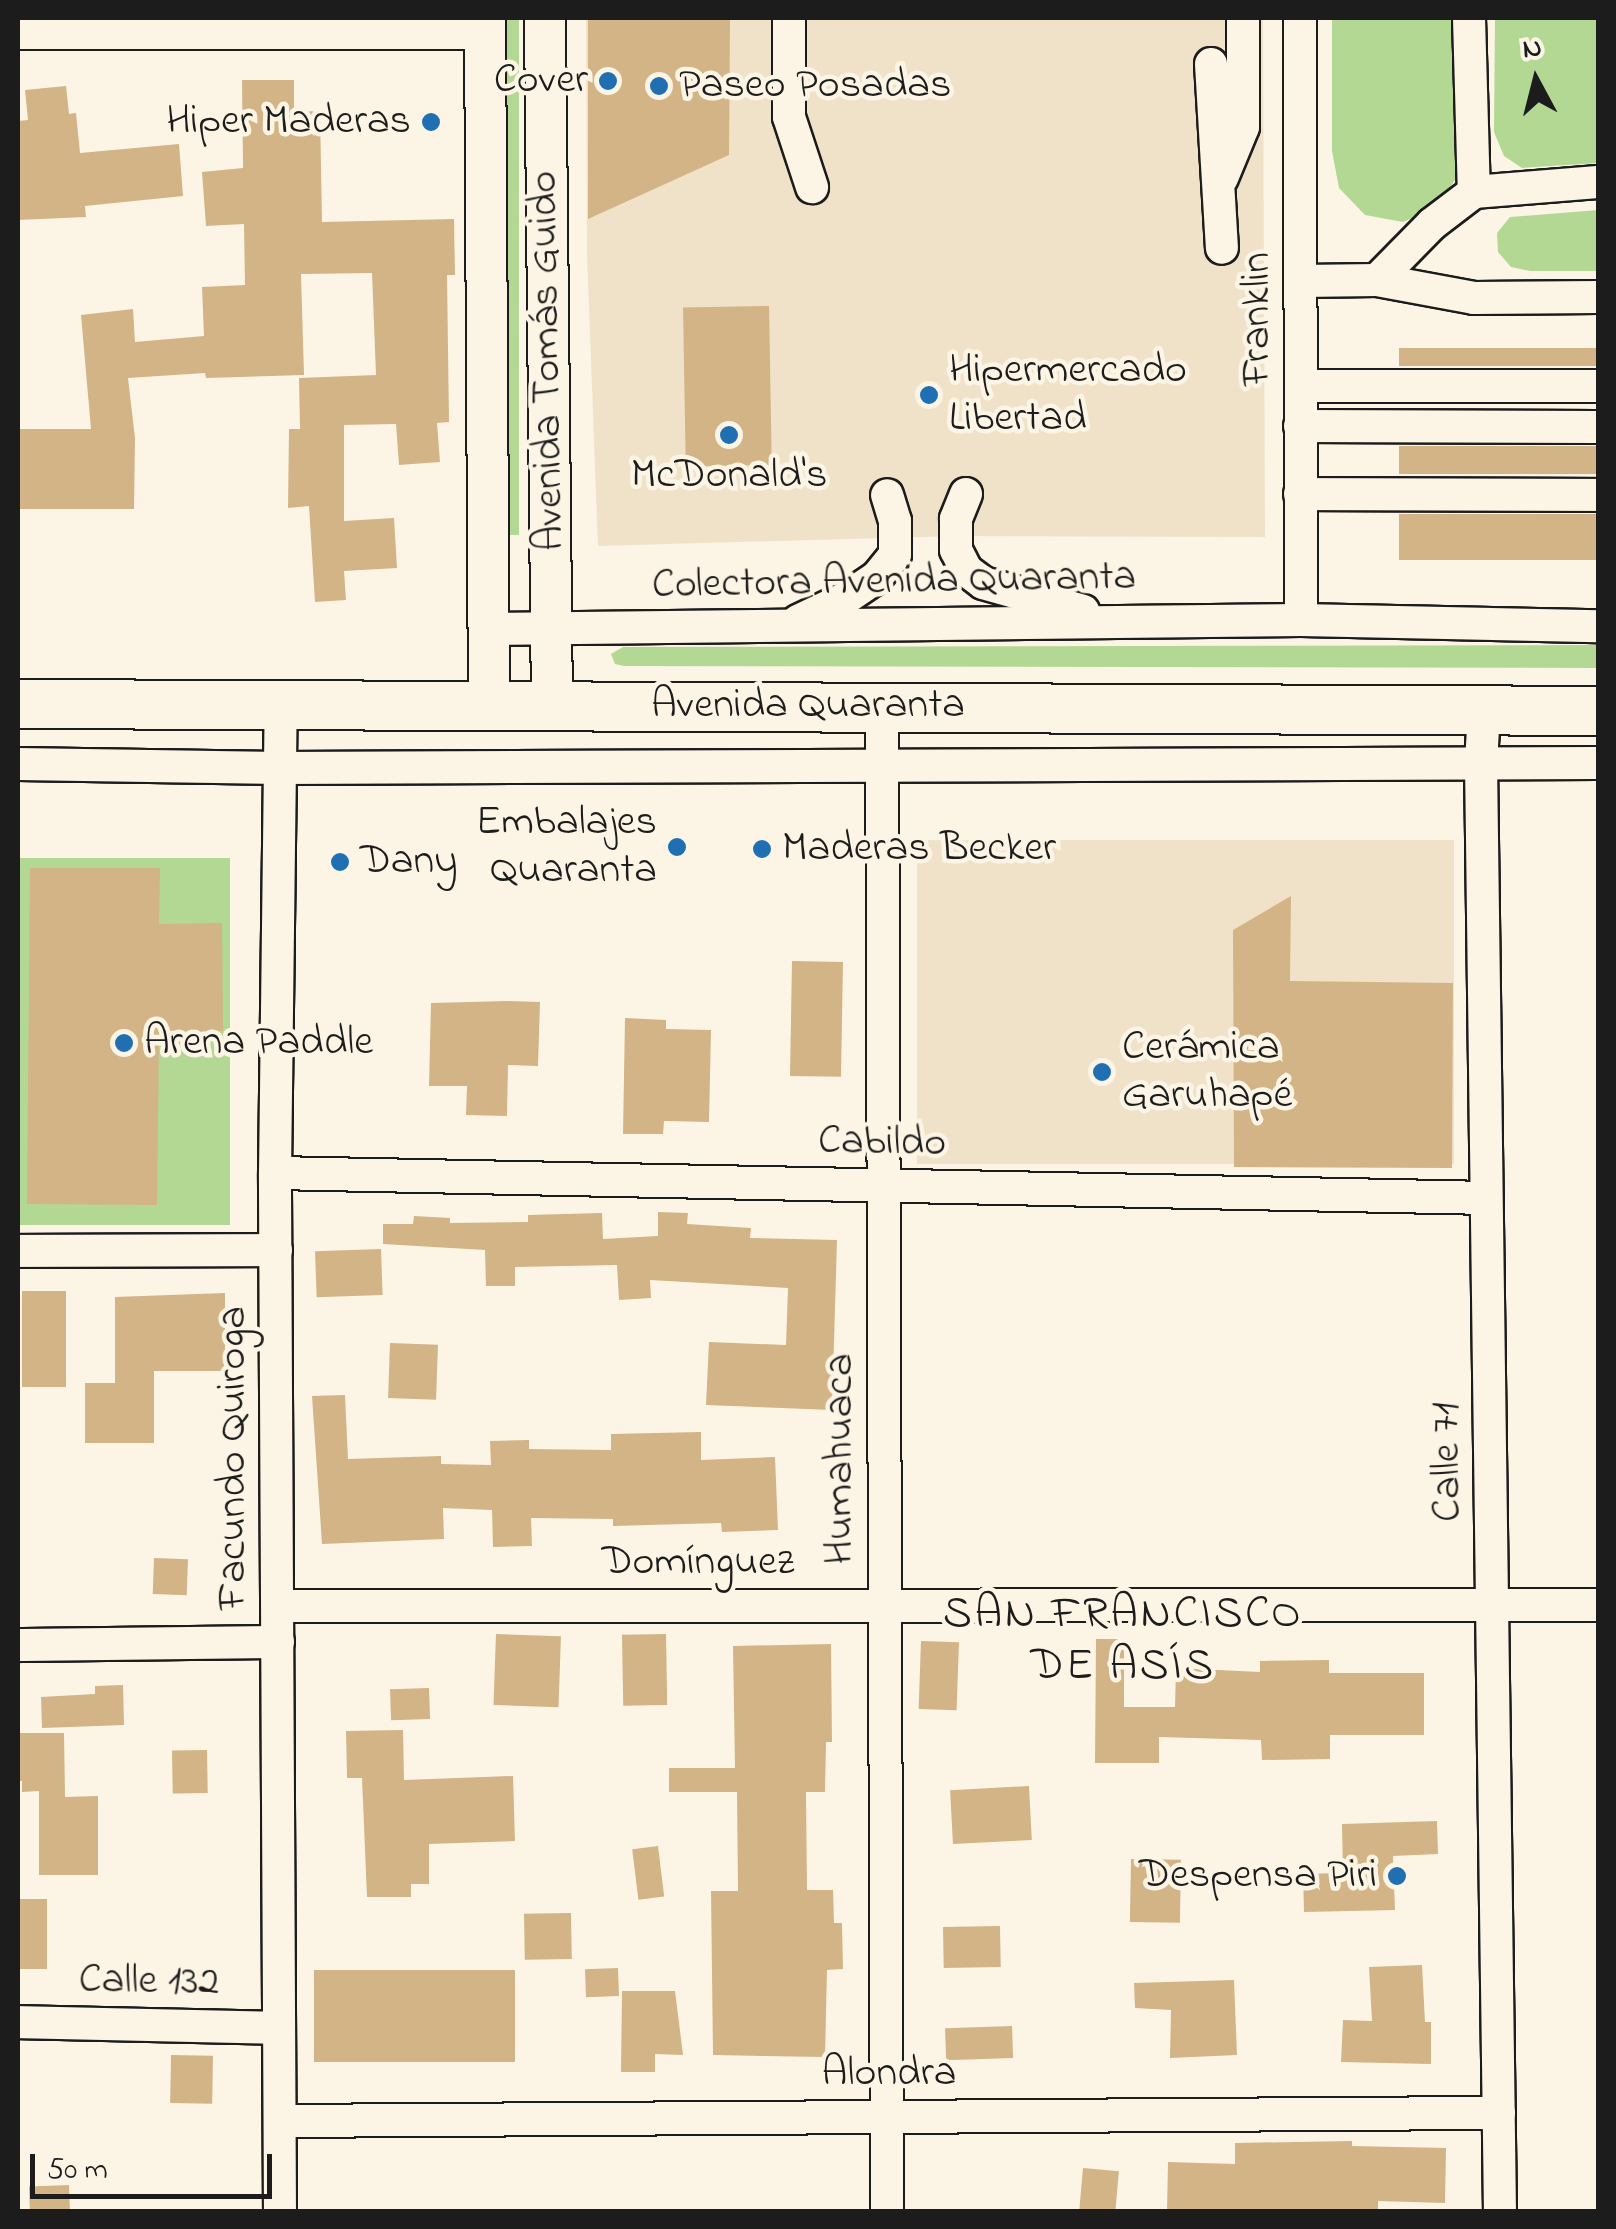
<!DOCTYPE html>
<meta charset="utf-8">
<style>
body{margin:0}
#map{position:relative;width:1616px;height:2229px;overflow:hidden;background:#fcf5e5;font-family:"Indie Flower",sans-serif}
div>[style]{position:absolute}
.built>*{inset:0;background:#efe2c8;transform-origin:0 0}
.green>*{inset:0;background:#b2d893;transform-origin:0 0}
.building>*{inset:0;background:#d2b486;transform-origin:0 0}
.roads{filter:drop-shadow(2px 0 #1c1c1c) drop-shadow(-2px 0 #1c1c1c) drop-shadow(0 2px #1c1c1c) drop-shadow(0 -2px #1c1c1c)}
.minor>*{height:32px;margin:-16px;padding:0 16px;transform-origin:16px;border-radius:16px;background:#fcf5e5}
.major>*{height:40px;margin:-20px;padding:0 20px;transform-origin:20px;border-radius:20px;background:#fcf5e5}
.highway>*{height:48px;margin:-24px;padding:0 24px;transform-origin:24px;border-radius:24px;background:#fcf5e5}
.dots>*{width:28px;height:28px;translate:-50% -50%;box-sizing:border-box;border:5px solid #fcf5e5;border-radius:50%}
span{translate:-50% -50%;white-space:nowrap;text-align:center;line-height:1.15;-webkit-text-stroke:9px #fcf5e5;paint-order:stroke}
.poi-label{font-size:42px;color:#1c1c1c}
.right{translate:-100% -50%;text-align:right}
.left{translate:0 -50%;text-align:left}
.street-label{font-size:42px;color:#1c1c1c}
.neighbourhood-label{font-size:45px;color:#1c1c1c;letter-spacing:2.5px}
.frame{position:absolute;inset:0;border:20px solid #1c1c1c;pointer-events:none}
.north{position:absolute;left:1486px;top:30px;width:100px;height:100px;-webkit-text-stroke:8px #fcf5e5;paint-order:stroke;rotate:353deg;font-size:28px;font-weight:700;line-height:40px;text-align:center;color:#1c1c1c}
.north::after{content:'';display:block;margin:auto;width:35px;height:45px;background:#1c1c1c;clip-path:polygon(50% 0,100% 100%,50% 72%,0 100%)}
.scale{position:absolute;left:30px;top:2154px;width:242px;height:45px;box-sizing:border-box;border:5px solid #1c1c1c;border-top:0;padding-left:12px;font-size:30px;line-height:35px;white-space:nowrap;color:#1c1c1c;-webkit-text-stroke:8px #fcf5e5;paint-order:stroke}
</style>
<div id="map">
<div class="built">
<div style="clip-path:polygon(586px 18px,1263px 18px,1265px 537px,956px 536px,598px 546px,587px 255px)"></div>
<div style="left:917px;top:840px;width:537px;height:324px"></div>
</div>
<div class="green">
<div style="left:495px;top:18px;width:24px;height:517px"></div>
<div style="clip-path:polygon(1332px 18px,1455px 18px,1458px 175px,1437px 207px,1403px 222px,1365px 215px,1339px 188px,1332px 151px)"></div>
<div style="clip-path:polygon(1495px 18px,1598px 18px,1598px 163px,1522px 168px,1504px 156px,1494px 132px)"></div>
<div style="clip-path:polygon(1598px 210px,1598px 271px,1530px 271px,1511px 267px,1498px 252px,1497px 233px,1510px 217px)"></div>
<div style="clip-path:polygon(1598px 645px,1598px 668px,624px 666px,615px 664px,611px 654px,623px 647px)"></div>
<div style="left:230px;top:858px;width:367px;height:212px;rotate:90deg"></div>
</div>
<div class="building">
<div style="clip-path:polygon(588px 18px,730px 18px,729px 155px,588px 219px)"></div>
<div style="clip-path:polygon(242px 80px,294px 80px,294px 112px,320px 111px,322px 222px,454px 219px,455px 275px,447px 275px,449px 422px,437px 423px,440px 462px,399px 465px,396px 424px,344px 425px,344px 521px,394px 518px,397px 568px,344px 571px,346px 600px,315px 602px,309px 506px,288px 508px,289px 429px,300px 429px,299px 378px,376px 375px,372px 273px,301px 274px,304px 375px,206px 378px,205px 373px,128px 378px,135px 438px,134px 509px,18px 509px,18px 429px,91px 429px,81px 315px,133px 309px,135px 342px,204px 336px,202px 287px,245px 285px,244px 224px,206px 226px,202px 172px,243px 168px)"></div>
<div style="clip-path:polygon(66px 86px,69px 114px,76px 113px,80px 153px,179px 144px,183px 196px,85px 206px,86px 217px,18px 220px,18px 121px,28px 120px,25px 90px)"></div>
<div style="left:769px;top:306px;width:159px;height:86px;rotate:89deg"></div>
<div style="left:1598px;top:348px;width:18px;height:199px;rotate:90deg"></div>
<div style="left:1399px;top:446px;width:199px;height:28px"></div>
<div style="left:1399px;top:514px;width:199px;height:46px"></div>
<div style="clip-path:polygon(30px 868px,160px 868px,159px 924px,222px 923px,223px 1031px,159px 1032px,157px 1205px,27px 1204px)"></div>
<div style="clip-path:polygon(1291px 896px,1290px 981px,1453px 983px,1452px 1168px,1234px 1167px,1233px 930px)"></div>
<div style="left:792px;top:961px;width:51px;height:115px;rotate:1deg"></div>
<div style="clip-path:polygon(508px 1001px,540px 1002px,538px 1066px,508px 1065px,507px 1116px,466px 1115px,467px 1086px,429px 1086px,431px 1003px)"></div>
<div style="clip-path:polygon(625px 1018px,666px 1020px,666px 1029px,711px 1030px,709px 1122px,664px 1121px,663px 1134px,623px 1134px)"></div>
<div style="clip-path:polygon(658px 1212px,688px 1213px,687px 1224px,751px 1228px,750px 1238px,837px 1240px,832px 1410px,706px 1405px,709px 1342px,786px 1345px,788px 1288px,650px 1280px,651px 1298px,619px 1300px,617px 1265px,515px 1267px,515px 1286px,486px 1286px,485px 1250px,383px 1244px,383px 1224px,413px 1224px,414px 1216px,450px 1218px,450px 1223px,528px 1222px,528px 1215px,602px 1213px,603px 1239px,658px 1236px)"></div>
<div style="left:381px;top:1249px;width:46px;height:66px;rotate:88deg"></div>
<div style="left:22px;top:1291px;width:44px;height:96px"></div>
<div style="clip-path:polygon(225px 1293px,225px 1371px,154px 1371px,154px 1443px,85px 1443px,85px 1383px,115px 1383px,115px 1297px)"></div>
<div style="left:390px;top:1343px;width:48px;height:55px;rotate:2deg"></div>
<div style="clip-path:polygon(345px 1395px,348px 1459px,441px 1456px,441px 1464px,491px 1465px,490px 1441px,529px 1440px,529px 1449px,611px 1450px,611px 1434px,701px 1432px,701px 1460px,775px 1457px,778px 1530px,722px 1532px,721px 1523px,613px 1526px,613px 1519px,531px 1518px,532px 1546px,493px 1547px,492px 1510px,443px 1508px,444px 1539px,322px 1544px,312px 1396px)"></div>
<div style="left:154px;top:1558px;width:34px;height:36px;rotate:2deg"></div>
<div style="left:496px;top:1634px;width:65px;height:71px;rotate:2deg"></div>
<div style="left:666px;top:1634px;width:71px;height:44px;rotate:89deg"></div>
<div style="clip-path:polygon(1096px 1639px,1124px 1639px,1124px 1707px,1175px 1707px,1176px 1668px,1260px 1672px,1260px 1661px,1329px 1660px,1329px 1673px,1424px 1673px,1424px 1735px,1330px 1735px,1330px 1759px,1262px 1760px,1261px 1740px,1159px 1737px,1159px 1763px,1095px 1763px)"></div>
<div style="left:921px;top:1641px;width:38px;height:68px;rotate:2deg"></div>
<div style="clip-path:polygon(831px 1644px,832px 1742px,826px 1742px,825px 1792px,806px 1792px,807px 1890px,833px 1890px,834px 1923px,842px 1923px,843px 1969px,827px 1970px,825px 2057px,713px 2055px,711px 1891px,738px 1891px,737px 1792px,669px 1792px,669px 1768px,735px 1768px,733px 1646px)"></div>
<div style="clip-path:polygon(123px 1685px,124px 1725px,42px 1728px,41px 1697px,95px 1694px,95px 1686px)"></div>
<div style="left:429px;top:1688px;width:31px;height:39px;rotate:88deg"></div>
<div style="clip-path:polygon(403px 1730px,404px 1780px,513px 1776px,515px 1841px,429px 1844px,429px 1884px,411px 1884px,411px 1897px,367px 1897px,362px 1778px,347px 1778px,346px 1731px)"></div>
<div style="clip-path:polygon(18px 1733px,64px 1733px,65px 1797px,98px 1796px,98px 1875px,39px 1875px,39px 1791px,22px 1792px,22px 1781px,18px 1781px)"></div>
<div style="left:207px;top:1750px;width:43px;height:35px;rotate:89deg"></div>
<div style="left:1029px;top:1786px;width:54px;height:79px;rotate:87deg"></div>
<div style="clip-path:polygon(1437px 1821px,1438px 1854px,1393px 1856px,1395px 1910px,1304px 1912px,1303px 1874px,1343px 1873px,1342px 1824px)"></div>
<div style="left:658px;top:1846px;width:51px;height:26px;rotate:83deg"></div>
<div style="left:1131px;top:1859px;width:50px;height:63px;rotate:1deg"></div>
<div style="left:20px;top:1899px;width:27px;height:70px"></div>
<div style="left:571px;top:1913px;width:46px;height:47px;rotate:89deg"></div>
<div style="left:1000px;top:1926px;width:41px;height:57px;rotate:89deg"></div>
<div style="clip-path:polygon(1422px 1965px,1425px 2022px,1431px 2022px,1431px 2064px,1341px 2062px,1343px 2020px,1372px 2021px,1369px 1967px)"></div>
<div style="left:618px;top:1968px;width:28px;height:33px;rotate:88deg"></div>
<div style="left:515px;top:1970px;width:92px;height:201px;rotate:90deg"></div>
<div style="clip-path:polygon(1234px 1980px,1237px 2055px,1170px 2058px,1171px 2010px,1135px 2008px,1134px 1983px)"></div>
<div style="clip-path:polygon(622px 1991px,675px 1991px,683px 2055px,655px 2054px,655px 2072px,621px 2072px)"></div>
<div style="left:1012px;top:2026px;width:32px;height:67px;rotate:88deg"></div>
<div style="left:171px;top:2055px;width:42px;height:48px;rotate:1deg"></div>
<div style="clip-path:polygon(1352px 2141px,1352px 2146px,1446px 2148px,1445px 2203px,1378px 2201px,1378px 2212px,1167px 2212px,1168px 2162px,1235px 2164px,1235px 2143px)"></div>
<div style="left:1083px;top:2168px;width:36px;height:44px;rotate:5deg"></div>
<div style="left:69px;top:2185px;width:27px;height:40px;rotate:88deg"></div>
</div>
<div class="roads">
<div class="minor">
<div style="left:789px;top:18px;width:99px;rotate:90deg"></div>
<div style="left:789px;top:117px;width:74px;rotate:71.8deg"></div>
<div style="left:1300px;top:18px;width:602px;rotate:89.9deg"></div>
<div style="left:1469px;top:18px;width:174px;rotate:88.4deg"></div>
<div style="left:18px;top:33px;width:467px"></div>
<div style="left:1211px;top:64px;width:184px;rotate:86.6deg"></div>
<div style="left:1222px;top:178px;width:55px;rotate:-67.6deg"></div>
<div style="left:1243px;top:127px;width:109px;rotate:-90deg"></div>
<div style="left:1377px;top:280px;width:78px;rotate:-45.5deg"></div>
<div style="left:1432px;top:224px;width:53px;rotate:-37.3deg"></div>
<div style="left:1474px;top:192px;width:124px;rotate:-4.6deg"></div>
<div style="left:1301px;top:281px;width:76px;rotate:-0.8deg"></div>
<div style="left:1377px;top:280px;width:99px;rotate:10.5deg"></div>
<div style="left:1474px;top:298px;width:124px;rotate:-0.5deg"></div>
<div style="left:1301px;top:386px;width:297px"></div>
<div style="left:1300px;top:426px;width:298px;rotate:0.2deg"></div>
<div style="left:966px;top:494px;width:27px;rotate:112deg"></div>
<div style="left:956px;top:519px;width:31px;rotate:90deg"></div>
<div style="left:956px;top:550px;width:22px;rotate:63deg"></div>
<div style="left:966px;top:570px;width:21px;rotate:37deg"></div>
<div style="left:983px;top:583px;width:104px;rotate:15.6deg"></div>
<div style="left:1300px;top:494px;width:298px;rotate:0.2deg"></div>
<div style="left:798px;top:621px;width:53px;rotate:-25.6deg"></div>
<div style="left:846px;top:598px;width:37px;rotate:-34deg"></div>
<div style="left:877px;top:577px;width:28px;rotate:-51deg"></div>
<div style="left:895px;top:555px;width:34px;rotate:-90deg"></div>
<div style="left:895px;top:521px;width:27px;rotate:-107deg"></div>
<div style="left:488px;top:629px;width:813px;rotate:-0.63deg"></div>
<div style="left:1301px;top:620px;width:297px;rotate:1.2deg"></div>
<div style="left:882px;top:706px;width:1506px;rotate:89.81deg"></div>
<div style="left:1484px;top:712px;width:50px;rotate:93.4deg"></div>
<div style="left:1481px;top:762px;width:1450px;rotate:89.25deg"></div>
<div style="left:18px;top:764px;width:262px;rotate:0.9deg"></div>
<div style="left:280px;top:768px;width:1318px;rotate:-0.22deg"></div>
<div style="left:275px;top:1173px;width:1211px;rotate:1.18deg"></div>
<div style="left:18px;top:1251px;width:258px;rotate:-0.2deg"></div>
<div style="left:278px;top:1606px;width:1320px;rotate:-0.04deg"></div>
<div style="left:18px;top:1645px;width:260px;rotate:-0.7deg"></div>
<div style="left:18px;top:2022px;width:261px;rotate:1.3deg"></div>
<div style="left:280px;top:2121px;width:1219px;rotate:-0.38deg"></div>
<div style="left:280px;top:2212px;width:1039px;rotate:-90.28deg"></div>
<div style="left:275px;top:1173px;width:468px;rotate:-89.3deg"></div>
</div>
<div class="major">
<div style="left:485px;top:18px;width:687px;rotate:89.67deg"></div>
<div style="left:545px;top:18px;width:687px;rotate:89.42deg"></div>
</div>
<div class="highway">
<div style="left:18px;top:704px;width:1580px;rotate:0.25deg"></div>
</div>
</div>
<div class="dots">
<div style="left:608px;top:81px;background:#1f6fb2"></div>
<div style="left:659px;top:86px;background:#1f6fb2"></div>
<div style="left:431px;top:122px;background:#1f6fb2"></div>
<div style="left:929px;top:395px;background:#1f6fb2"></div>
<div style="left:729px;top:435px;background:#1f6fb2"></div>
<div style="left:677px;top:847px;background:#1f6fb2"></div>
<div style="left:762px;top:849px;background:#1f6fb2"></div>
<div style="left:340px;top:862px;background:#1f6fb2"></div>
<div style="left:124px;top:1043px;background:#1f6fb2"></div>
<div style="left:1102px;top:1072px;background:#1f6fb2"></div>
<div style="left:1397px;top:1876px;background:#1f6fb2"></div>
</div>
<div class="poi-label">
<span class="right" style="left:588px;top:81px">Cover</span>
<span class="left" style="left:679px;top:86px">Paseo Posadas</span>
<span class="right" style="left:411px;top:122px">Hiper Maderas</span>
<span class="left" style="left:949px;top:395px">Hipermercado<br>Libertad</span>
<span style="left:729px;top:476px">McDonald's</span>
<span class="right" style="left:657px;top:847px">Embalajes<br>Quaranta</span>
<span class="left" style="left:782px;top:849px">Maderas Becker</span>
<span class="left" style="left:360px;top:862px">Dany</span>
<span class="left" style="left:144px;top:1043px">Arena Paddle</span>
<span class="left" style="left:1122px;top:1072px">Cerámica<br>Garuhapé</span>
<span class="right" style="left:1377px;top:1876px">Despensa Piri</span>
</div>
<div class="street-label">
<span style="left:1258px;top:319px;rotate:-90deg">Franklin</span>
<span style="left:548px;top:361px;rotate:-91deg">Avenida Tomás Guido</span>
<span style="left:894px;top:582px;rotate:-1deg">Colectora Avenida Quaranta</span>
<span style="left:808px;top:706px">Avenida Quaranta</span>
<span style="left:882px;top:1143px;rotate:1deg">Cabildo</span>
<span style="left:234px;top:1458px;rotate:-90deg">Facundo Quiroga</span>
<span style="left:841px;top:1459px;rotate:-90deg">Humahuaca</span>
<span style="left:1448px;top:1462px;rotate:-91deg">Calle 71</span>
<span style="left:698px;top:1563px">Domínguez</span>
<span style="left:149px;top:1982px;rotate:1deg">Calle 132</span>
<span style="left:889px;top:2074px">Alondra</span>
</div>
<div class="neighbourhood-label">
<span style="left:1123px;top:1642px">SAN FRANCISCO<br>DE ASÍS</span>
</div>
<div class="frame"></div>
<div class="north">N</div>
<div class="scale">50 m</div>
</div>
